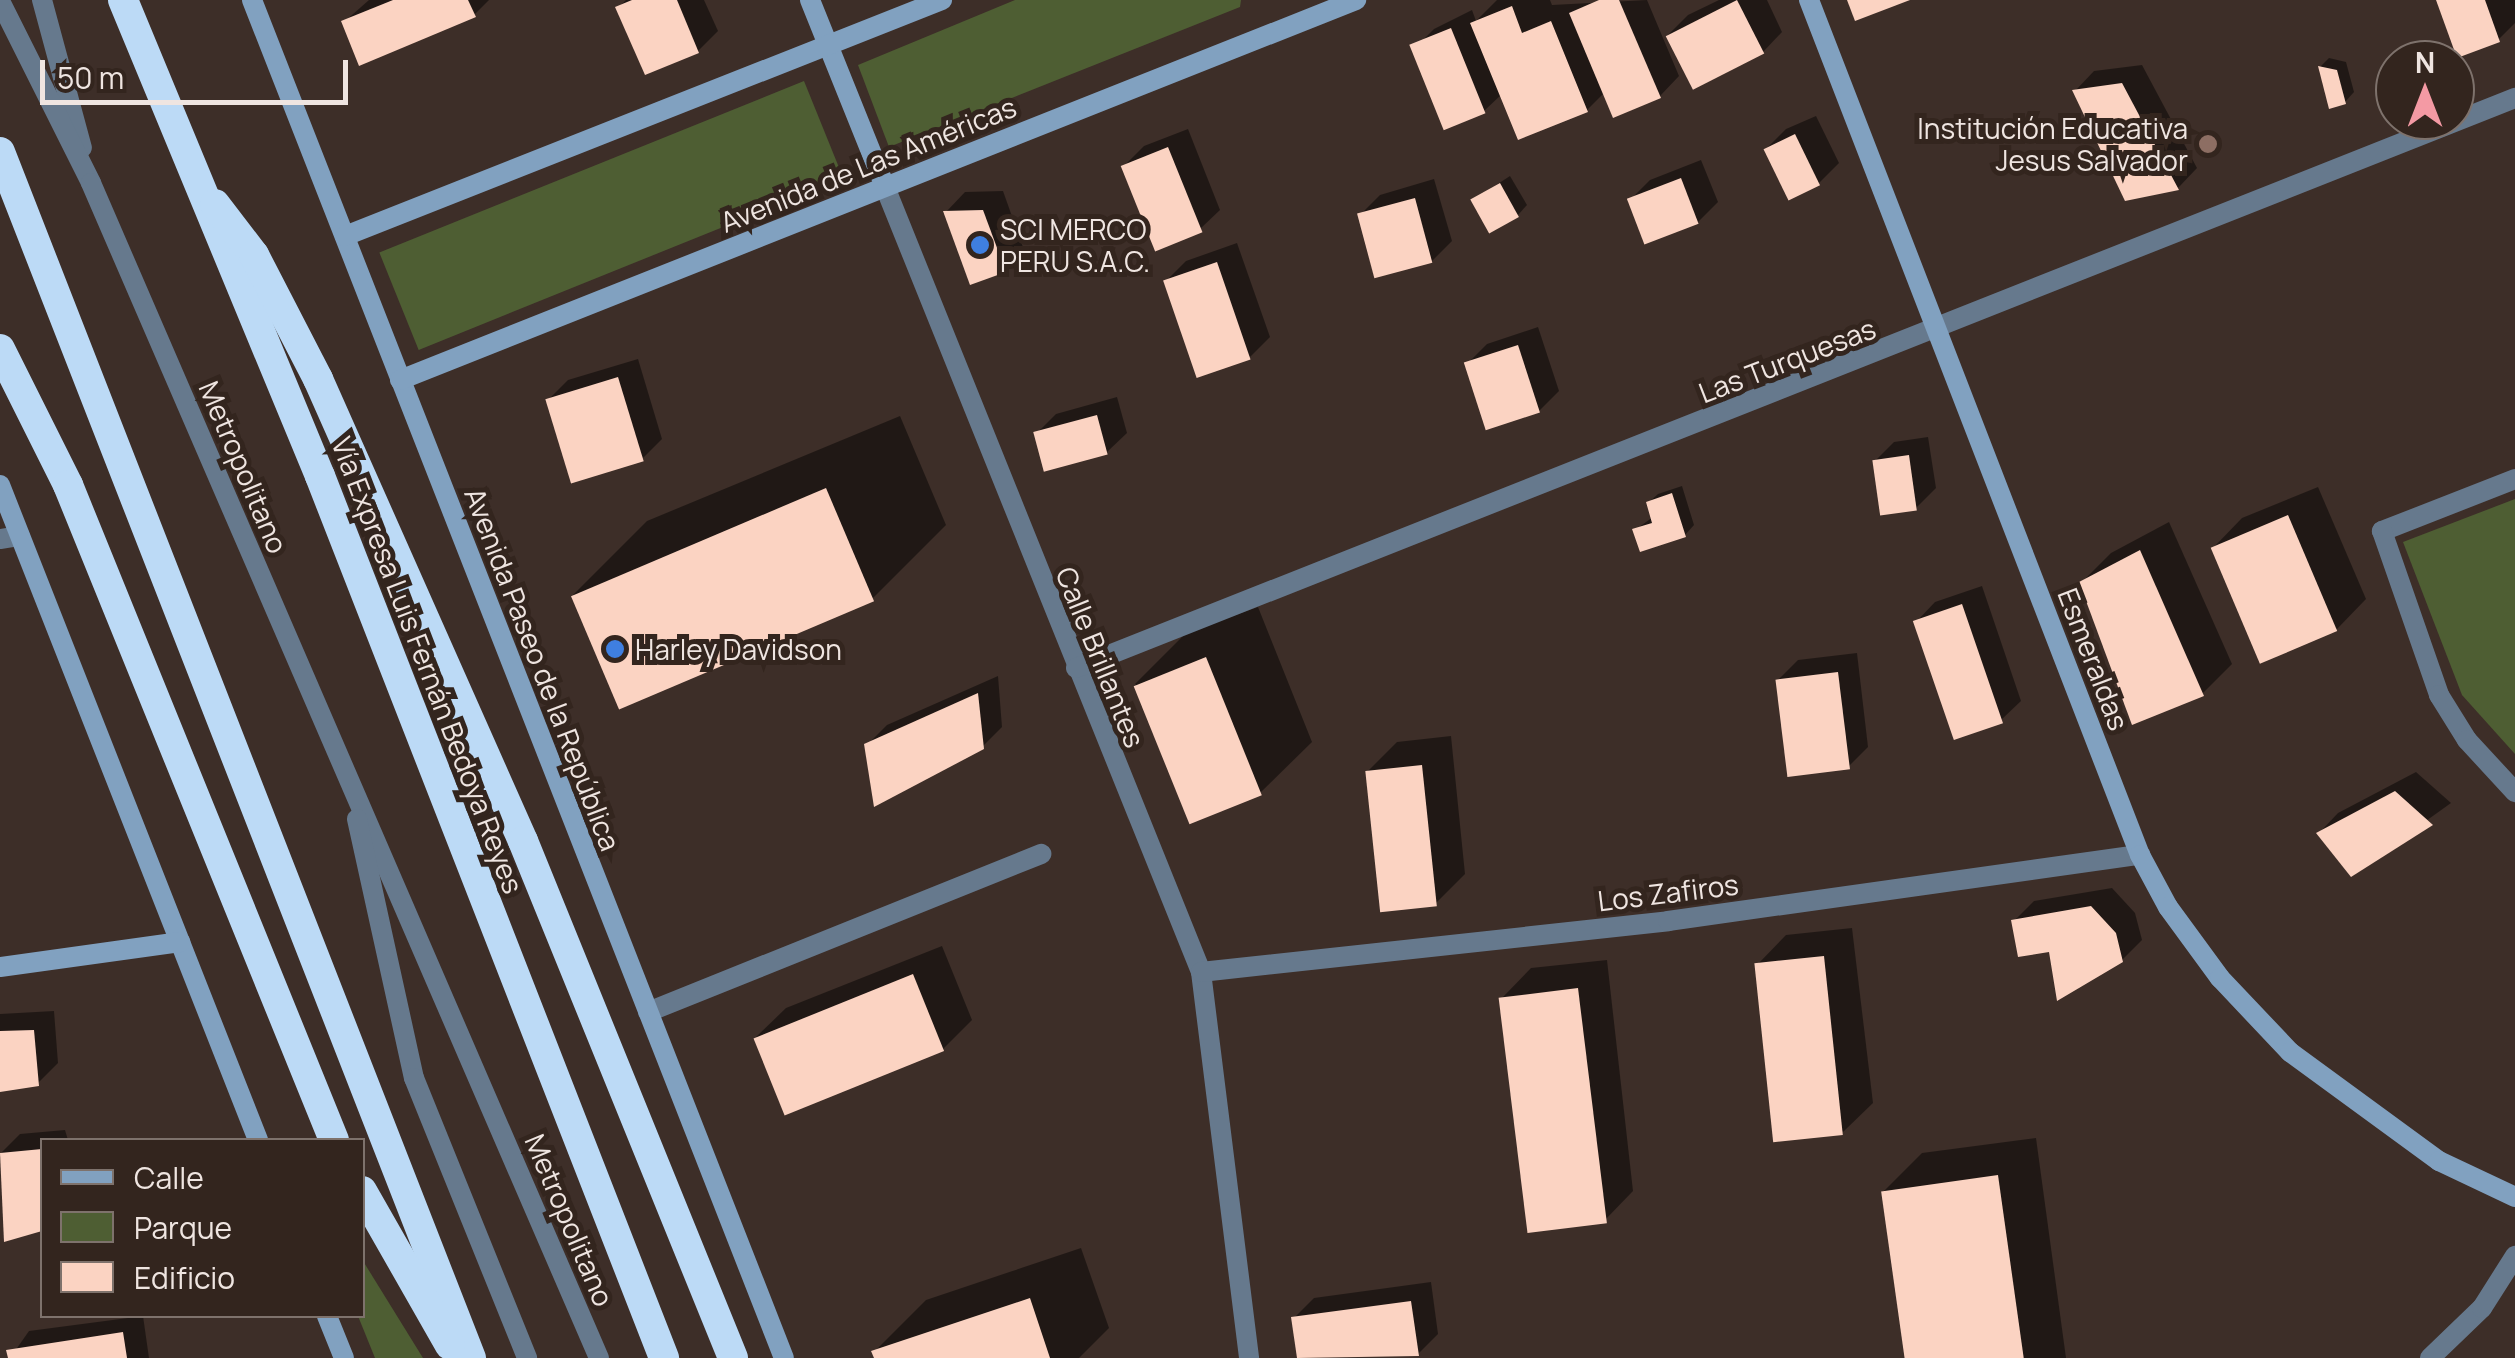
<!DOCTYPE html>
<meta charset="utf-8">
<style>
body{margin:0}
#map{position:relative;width:2515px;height:1358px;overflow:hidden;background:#3d2e28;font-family:Manrope,sans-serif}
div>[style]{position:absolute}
.green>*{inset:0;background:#4e5e33;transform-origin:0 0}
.shadow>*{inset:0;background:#0007}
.building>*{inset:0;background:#fbd3c2;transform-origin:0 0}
.lane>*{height:20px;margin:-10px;padding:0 10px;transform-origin:10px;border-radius:10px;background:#66798d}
.street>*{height:20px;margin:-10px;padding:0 10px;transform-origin:10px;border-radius:10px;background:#66798d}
.secondary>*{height:20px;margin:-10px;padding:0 10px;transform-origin:10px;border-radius:10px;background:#81a1c0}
.highway>*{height:30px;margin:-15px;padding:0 15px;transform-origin:15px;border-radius:15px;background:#bcdaf6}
.dots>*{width:28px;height:28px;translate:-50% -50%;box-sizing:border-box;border:5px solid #33251e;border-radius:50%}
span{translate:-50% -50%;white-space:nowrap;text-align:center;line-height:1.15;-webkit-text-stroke:10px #33251e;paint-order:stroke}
.poi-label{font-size:28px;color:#efe5e1}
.right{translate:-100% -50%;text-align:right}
.left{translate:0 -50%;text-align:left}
.street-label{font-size:28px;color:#efe5e1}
.legend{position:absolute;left:40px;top:1138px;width:325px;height:180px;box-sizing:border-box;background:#33251e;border:2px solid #7e726c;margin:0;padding:12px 18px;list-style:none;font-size:30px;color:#efe5e1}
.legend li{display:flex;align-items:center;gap:20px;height:50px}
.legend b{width:50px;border:2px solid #7e726c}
.north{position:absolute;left:2375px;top:40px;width:100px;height:100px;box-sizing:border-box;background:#33251e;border:2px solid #7e726c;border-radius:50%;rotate:0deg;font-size:28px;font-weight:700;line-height:40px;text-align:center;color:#efe5e1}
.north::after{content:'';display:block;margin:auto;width:35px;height:45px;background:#f49aa4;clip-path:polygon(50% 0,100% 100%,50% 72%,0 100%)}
.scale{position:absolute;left:40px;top:60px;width:308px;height:45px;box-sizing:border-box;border:5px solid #efe5e1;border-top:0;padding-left:12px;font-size:30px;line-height:35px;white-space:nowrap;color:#efe5e1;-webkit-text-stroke:8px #33251e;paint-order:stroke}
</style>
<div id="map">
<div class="green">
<div style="clip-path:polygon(1015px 0,1241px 0,1240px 7px,889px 147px,858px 65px)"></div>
<div style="left:804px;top:81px;width:105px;height:458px;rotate:68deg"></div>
<div style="clip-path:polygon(2515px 499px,2515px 754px,2462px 695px,2403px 542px)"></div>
<div style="clip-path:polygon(363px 1261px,423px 1358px,375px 1358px,358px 1316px)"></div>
</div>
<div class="shadow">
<div style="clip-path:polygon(369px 0,489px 0,474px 15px,344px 22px)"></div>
<div style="clip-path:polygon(626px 0,704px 0,718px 31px,698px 51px,618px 8px)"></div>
<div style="clip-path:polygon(1497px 0,1550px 0,1552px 5px,1647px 0,1679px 76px,1660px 96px,1605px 92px,1587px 110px,1502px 94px,1484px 111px,1414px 49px,1434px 29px,1472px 10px,1476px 21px)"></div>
<div style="clip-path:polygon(1719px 0,1767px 0,1782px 32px,1763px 52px,1668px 35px,1688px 15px)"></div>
<div style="clip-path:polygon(2439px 0,2515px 0,2515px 23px,2498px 40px)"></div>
<div style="clip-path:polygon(2329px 58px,2346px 62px,2354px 92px,2345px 102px,2320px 67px)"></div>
<div style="clip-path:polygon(2142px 65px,2197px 168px,2178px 188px,2075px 91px,2094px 71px)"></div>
<div style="clip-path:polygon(1816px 116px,1839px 163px,1819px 183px,1766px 149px,1786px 129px)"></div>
<div style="clip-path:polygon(1188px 129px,1220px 210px,1200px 229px,1124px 166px,1144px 146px)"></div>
<div style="clip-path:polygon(1701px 160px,1718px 202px,1698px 222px,1630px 200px,1650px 180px)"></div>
<div style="clip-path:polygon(1510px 176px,1527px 205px,1518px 215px,1473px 200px)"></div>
<div style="clip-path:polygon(1434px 179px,1452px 241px,1432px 261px,1360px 215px,1380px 195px)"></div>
<div style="clip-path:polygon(1003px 191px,1024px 250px,1004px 270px,946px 212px,965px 192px)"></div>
<div style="clip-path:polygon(1237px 243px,1270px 337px,1250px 357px,1166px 281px,1186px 261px)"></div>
<div style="clip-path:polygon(1538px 327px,1559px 391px,1539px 411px,1467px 364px,1487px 344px)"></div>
<div style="clip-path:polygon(638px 359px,662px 439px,642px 459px,548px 400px,568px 380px)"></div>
<div style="clip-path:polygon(1117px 397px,1127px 433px,1107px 452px,1036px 434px,1056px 414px)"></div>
<div style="clip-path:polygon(900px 416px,946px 525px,872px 599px,573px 595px,647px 521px)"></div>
<div style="clip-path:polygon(1928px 437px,1936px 488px,1916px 508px,1874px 462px,1894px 442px)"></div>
<div style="clip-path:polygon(1682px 486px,1694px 525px,1685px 535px,1635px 530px,1653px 517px,1648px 503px,1658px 494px)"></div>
<div style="clip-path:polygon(2318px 487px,2366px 599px,2337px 629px,2213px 548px,2242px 518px)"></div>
<div style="clip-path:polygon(2169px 522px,2232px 664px,2202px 694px,2082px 582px,2111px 553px)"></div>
<div style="clip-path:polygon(1982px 586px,2021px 701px,2001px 720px,1916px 622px,1935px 602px)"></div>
<div style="clip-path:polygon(1258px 607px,1312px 742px,1260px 793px,1135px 684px,1187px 632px)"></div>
<div style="clip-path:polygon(1857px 653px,1868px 747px,1849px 766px,1778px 680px,1798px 660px)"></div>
<div style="clip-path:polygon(998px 676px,1002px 727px,982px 747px,867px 745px,887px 725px)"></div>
<div style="clip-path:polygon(1451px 736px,1465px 874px,1435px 904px,1368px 771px,1397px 742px)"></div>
<div style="clip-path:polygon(2416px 772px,2451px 803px,2352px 874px,2319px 833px,2338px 813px)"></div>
<div style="clip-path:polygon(2112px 888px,2135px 913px,2142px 940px,2122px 960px,2051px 949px,2014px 921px,2034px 901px)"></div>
<div style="clip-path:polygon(1852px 928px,1873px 1103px,1843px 1132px,1757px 965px,1786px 935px)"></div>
<div style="clip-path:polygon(942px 946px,972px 1020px,943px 1049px,756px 1037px,786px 1008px)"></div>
<div style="clip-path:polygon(1607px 960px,1633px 1191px,1604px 1221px,1502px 998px,1531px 968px)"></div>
<div style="clip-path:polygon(54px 1011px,58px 1063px,38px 1083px,0 1089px,0 1014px)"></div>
<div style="clip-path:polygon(65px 1130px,68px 1140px,42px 1140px,42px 1229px,7px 1239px,0 1154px,20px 1134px)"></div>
<div style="clip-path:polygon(2036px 1138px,2066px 1358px,1907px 1358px,1884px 1191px,1922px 1153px)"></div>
<div style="clip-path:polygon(1081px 1248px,1109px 1328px,1079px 1358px,876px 1358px,874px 1352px,926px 1300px)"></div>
<div style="clip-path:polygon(1431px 1282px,1438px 1334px,1418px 1354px,1300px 1358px,1294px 1318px,1314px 1298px)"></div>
<div style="clip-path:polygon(143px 1316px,149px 1358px,10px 1358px,29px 1331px)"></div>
</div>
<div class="building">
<div style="clip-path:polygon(393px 0,468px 0,476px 17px,359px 66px,341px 21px)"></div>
<div style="clip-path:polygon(632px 0,677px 0,699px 53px,645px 75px,615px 7px)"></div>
<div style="clip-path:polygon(1599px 0,1619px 0,1661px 98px,1613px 118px,1569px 13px)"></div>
<div style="left:1737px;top:0;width:60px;height:80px;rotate:63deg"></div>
<div style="clip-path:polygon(1847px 0,1910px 0,1855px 21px)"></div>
<div style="clip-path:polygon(2436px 0,2485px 0,2500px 42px,2457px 58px)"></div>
<div style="clip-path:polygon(1512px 6px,1522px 33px,1551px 21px,1588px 112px,1518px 140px,1470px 23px)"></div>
<div style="left:1451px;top:28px;width:92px;height:45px;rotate:68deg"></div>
<div style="clip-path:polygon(2318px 66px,2337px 70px,2346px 104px,2329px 109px)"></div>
<div style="clip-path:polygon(2122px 83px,2179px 190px,2125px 201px,2072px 90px)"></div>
<div style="left:1795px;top:134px;width:57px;height:35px;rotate:64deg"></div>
<div style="left:1168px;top:147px;width:92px;height:51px;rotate:68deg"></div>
<div style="left:1681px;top:178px;width:49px;height:58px;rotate:69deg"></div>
<div style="left:1500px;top:183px;width:39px;height:34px;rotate:61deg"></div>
<div style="left:1415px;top:198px;width:67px;height:60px;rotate:75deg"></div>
<div style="clip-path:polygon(983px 210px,1006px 272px,970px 285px,943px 211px)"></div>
<div style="left:1217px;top:262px;width:103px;height:57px;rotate:71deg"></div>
<div style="left:1518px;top:345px;width:71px;height:57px;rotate:72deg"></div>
<div style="left:618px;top:377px;width:88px;height:76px;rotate:73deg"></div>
<div style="left:1097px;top:415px;width:41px;height:66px;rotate:75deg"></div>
<div style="left:1909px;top:455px;width:56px;height:37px;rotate:82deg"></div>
<div style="left:826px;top:488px;width:123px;height:277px;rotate:67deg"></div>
<div style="clip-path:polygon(1672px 493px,1686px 537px,1640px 552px,1632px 529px,1652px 523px,1646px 502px)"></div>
<div style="left:2288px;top:515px;width:126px;height:84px;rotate:67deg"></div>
<div style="clip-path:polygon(2140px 550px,2204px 696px,2132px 725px,2079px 582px)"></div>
<div style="left:1962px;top:604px;width:126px;height:52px;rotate:71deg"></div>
<div style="left:1206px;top:657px;width:149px;height:78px;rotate:68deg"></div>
<div style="left:1838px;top:672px;width:98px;height:63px;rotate:83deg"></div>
<div style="clip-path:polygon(978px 693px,984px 749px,874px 807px,864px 744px)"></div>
<div style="left:1422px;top:765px;width:142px;height:57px;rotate:84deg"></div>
<div style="clip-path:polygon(2395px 791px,2433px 825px,2351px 877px,2316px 833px)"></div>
<div style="clip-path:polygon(2091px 906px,2116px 933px,2123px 962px,2057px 1001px,2049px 952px,2018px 957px,2011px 920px)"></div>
<div style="left:1824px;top:956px;width:180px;height:70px;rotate:84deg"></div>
<div style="left:913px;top:974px;width:83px;height:172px;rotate:68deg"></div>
<div style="left:1578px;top:988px;width:237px;height:80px;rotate:83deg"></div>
<div style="clip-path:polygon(34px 1030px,39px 1086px,0 1092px,0 1031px)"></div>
<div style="clip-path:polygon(42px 1149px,42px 1231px,4px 1242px,0 1153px)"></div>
<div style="left:1998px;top:1175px;width:185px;height:118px;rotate:82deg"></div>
<div style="clip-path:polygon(1030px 1298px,1050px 1358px,874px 1358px,871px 1351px)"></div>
<div style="clip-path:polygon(1411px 1301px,1419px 1356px,1297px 1358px,1291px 1317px)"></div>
<div style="clip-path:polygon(123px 1332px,127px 1358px,8px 1358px,6px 1350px)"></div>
</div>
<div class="lane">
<div style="left:42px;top:0;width:153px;rotate:74.9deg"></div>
<div style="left:0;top:1px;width:203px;rotate:63.4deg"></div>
<div style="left:91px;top:183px;width:1280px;rotate:66.62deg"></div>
<div style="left:357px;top:819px;width:265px;rotate:77.6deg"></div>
<div style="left:414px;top:1078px;width:302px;rotate:68deg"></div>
<div style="left:648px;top:1012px;width:424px;rotate:-21.9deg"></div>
</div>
<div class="street">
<div style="left:885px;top:187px;width:846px;rotate:68.07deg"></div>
<div style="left:1201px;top:972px;width:389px;rotate:82.9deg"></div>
<div style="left:2515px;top:479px;width:143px;rotate:158.6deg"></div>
<div style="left:2382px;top:531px;width:174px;rotate:70.8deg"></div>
<div style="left:2439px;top:695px;width:53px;rotate:58.1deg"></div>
<div style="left:2467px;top:740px;width:71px;rotate:47.3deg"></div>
<div style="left:0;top:539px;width:20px;rotate:-9deg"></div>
<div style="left:1076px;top:668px;width:1548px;rotate:-21.61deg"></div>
<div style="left:1201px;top:972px;width:470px;rotate:-6.2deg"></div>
<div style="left:1668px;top:921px;width:477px;rotate:-8deg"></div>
<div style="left:2430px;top:1358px;width:72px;rotate:-43.9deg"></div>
<div style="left:2482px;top:1308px;width:62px;rotate:-57.6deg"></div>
</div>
<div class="secondary">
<div style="left:252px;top:0;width:1458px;rotate:68.61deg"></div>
<div style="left:810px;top:0;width:201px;rotate:68.1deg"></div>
<div style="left:1809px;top:0;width:917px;rotate:68.84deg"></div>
<div style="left:2140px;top:855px;width:59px;rotate:61.7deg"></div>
<div style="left:2168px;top:907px;width:88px;rotate:53.8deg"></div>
<div style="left:2220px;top:978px;width:102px;rotate:46.6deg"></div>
<div style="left:2290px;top:1052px;width:185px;rotate:36.2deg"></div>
<div style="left:2439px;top:1161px;width:84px;rotate:25.3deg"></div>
<div style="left:345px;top:236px;width:642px;rotate:-21.57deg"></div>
<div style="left:400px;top:380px;width:1029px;rotate:-21.68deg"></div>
<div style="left:0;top:485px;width:704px;rotate:68.5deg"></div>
<div style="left:0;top:967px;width:182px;rotate:-7.9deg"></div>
<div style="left:327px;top:1316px;width:45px;rotate:68deg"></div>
</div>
<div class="highway">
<div style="left:123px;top:0;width:515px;rotate:67.52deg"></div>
<div style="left:320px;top:476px;width:947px;rotate:68.69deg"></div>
<div style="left:0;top:152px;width:1295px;rotate:68.67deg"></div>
<div style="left:215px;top:204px;width:64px;rotate:52.6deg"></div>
<div style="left:254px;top:255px;width:140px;rotate:62.7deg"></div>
<div style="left:318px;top:379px;width:505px;rotate:66.07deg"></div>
<div style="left:523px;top:841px;width:558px;rotate:67.89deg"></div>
<div style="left:0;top:349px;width:152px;rotate:63.4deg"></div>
<div style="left:68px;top:485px;width:707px;rotate:67.9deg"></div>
<div style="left:362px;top:1191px;width:177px;rotate:60.3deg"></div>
</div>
<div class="dots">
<div style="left:2208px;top:144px;background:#8d6e63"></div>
<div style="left:980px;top:245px;background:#3f7fe0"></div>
<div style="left:615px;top:649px;background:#3f7fe0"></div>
</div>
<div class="poi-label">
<span class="right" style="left:2188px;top:144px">Institución Educativa<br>Jesus Salvador</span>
<span class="left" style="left:1000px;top:245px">SCI MERCO<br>PERU S.A.C.</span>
<span class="left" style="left:635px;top:649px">Harley Davidson</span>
</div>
<div class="street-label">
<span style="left:868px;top:164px;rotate:-22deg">Avenida de Las Américas</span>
<span style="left:1787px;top:360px;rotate:-21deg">Las Turquesas</span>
<span style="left:244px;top:467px;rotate:67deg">Metropolitano</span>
<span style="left:1101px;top:657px;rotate:68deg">Calle Brillantes</span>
<span style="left:2094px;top:659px;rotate:69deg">Esmeraldas</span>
<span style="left:428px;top:665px;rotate:69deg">Vía Expresa Luis Fernán Bedoya Reyes</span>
<span style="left:543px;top:669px;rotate:69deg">Avenida Paseo de la República</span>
<span style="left:1668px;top:892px;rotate:-7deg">Los Zafiros</span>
<span style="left:570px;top:1220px;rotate:67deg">Metropolitano</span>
</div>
<ul class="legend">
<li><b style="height:12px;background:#81a1c0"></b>Calle</li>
<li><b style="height:28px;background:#4e5e33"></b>Parque</li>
<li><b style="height:28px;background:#fbd3c2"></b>Edificio</li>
</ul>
<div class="north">N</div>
<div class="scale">50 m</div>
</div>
